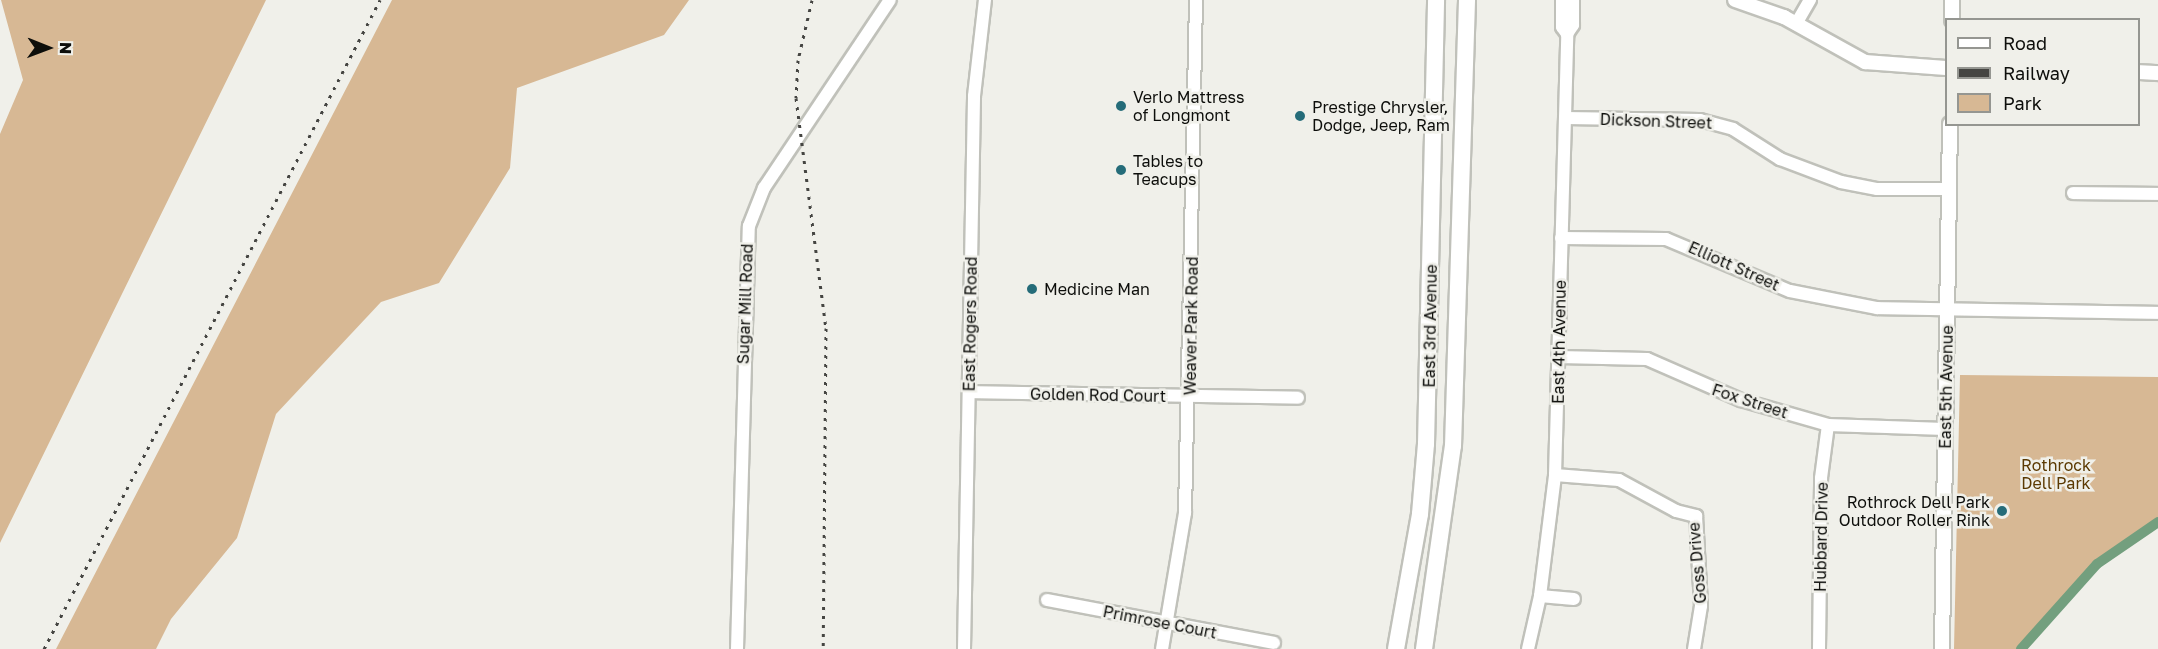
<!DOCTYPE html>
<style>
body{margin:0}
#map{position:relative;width:2158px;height:649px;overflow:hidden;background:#f0f0ea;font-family:"Golos Text",sans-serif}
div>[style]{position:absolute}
.green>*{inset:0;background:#d7b894}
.canal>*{height:10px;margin:-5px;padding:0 5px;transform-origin:5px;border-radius:5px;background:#739f7e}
.roads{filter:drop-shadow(2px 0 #c0c1ba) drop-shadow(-2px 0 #c0c1ba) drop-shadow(0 2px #c0c1ba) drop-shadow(0 -2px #c0c1ba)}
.minor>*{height:12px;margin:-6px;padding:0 6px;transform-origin:6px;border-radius:6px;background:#fff}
.tertiary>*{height:14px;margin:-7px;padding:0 7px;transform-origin:7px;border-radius:7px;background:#fff}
.secondary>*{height:16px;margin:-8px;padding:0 8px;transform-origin:8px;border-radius:8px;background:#fff}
.rail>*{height:3px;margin-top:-1.5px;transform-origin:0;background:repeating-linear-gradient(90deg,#454542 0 3px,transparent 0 9px)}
.dots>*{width:16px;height:16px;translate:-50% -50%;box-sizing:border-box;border:3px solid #f0f0ea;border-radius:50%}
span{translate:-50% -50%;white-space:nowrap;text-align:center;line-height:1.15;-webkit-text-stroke:5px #f0f0ea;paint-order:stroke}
.poi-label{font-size:16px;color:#0d0e0b}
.left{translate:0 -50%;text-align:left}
.right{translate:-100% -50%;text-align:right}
.street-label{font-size:16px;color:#0d0e0b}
.park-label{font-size:16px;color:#5b3902}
.legend{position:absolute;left:1945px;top:18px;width:195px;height:108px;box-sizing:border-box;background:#f0f0ea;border:2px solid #959691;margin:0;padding:8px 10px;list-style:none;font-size:18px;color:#0d0e0b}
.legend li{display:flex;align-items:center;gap:12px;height:30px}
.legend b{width:30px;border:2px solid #959691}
.north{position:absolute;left:18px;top:18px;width:60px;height:60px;-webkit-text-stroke:4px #f0f0ea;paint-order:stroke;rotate:91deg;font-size:16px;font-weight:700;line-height:24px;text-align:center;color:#0d0e0b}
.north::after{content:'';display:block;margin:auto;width:21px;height:27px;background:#0d0e0b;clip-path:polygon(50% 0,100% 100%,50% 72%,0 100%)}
</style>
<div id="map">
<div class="green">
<div style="clip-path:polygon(1px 0,266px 0,0 543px,0 134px,23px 80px)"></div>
<div style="clip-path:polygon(392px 0,689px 0,664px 35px,517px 88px,510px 168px,439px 283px,381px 302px,276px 414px,237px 538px,171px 619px,156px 649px,56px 649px)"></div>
<div style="clip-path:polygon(1960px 375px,2158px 377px,2158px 522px,2097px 564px,2021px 649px,1954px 649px)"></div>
</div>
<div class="canal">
<div style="left:2021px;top:649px;width:114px;rotate:-48.2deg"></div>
<div style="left:2097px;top:564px;width:74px;rotate:-34.5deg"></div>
</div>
<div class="roads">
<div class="minor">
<div style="left:1562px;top:0;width:27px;rotate:90deg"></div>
<div style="left:1562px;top:27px;width:9px;rotate:54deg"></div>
<div style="left:1796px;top:24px;width:28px;rotate:-60deg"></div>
<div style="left:1565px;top:118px;width:135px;rotate:0.8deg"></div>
<div style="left:1700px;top:120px;width:34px;rotate:15deg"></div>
<div style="left:1733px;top:129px;width:56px;rotate:32.6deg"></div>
<div style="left:1780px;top:159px;width:65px;rotate:20.7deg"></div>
<div style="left:1841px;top:182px;width:37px;rotate:11deg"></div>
<div style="left:1877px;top:189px;width:72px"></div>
<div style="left:2073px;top:193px;width:85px;rotate:0.7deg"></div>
<div style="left:1561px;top:238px;width:105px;rotate:0.5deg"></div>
<div style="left:1666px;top:239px;width:134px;rotate:22.8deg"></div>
<div style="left:1790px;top:291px;width:89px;rotate:11.1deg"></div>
<div style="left:1877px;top:308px;width:281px;rotate:1deg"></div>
<div style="left:1559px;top:357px;width:88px;rotate:1.3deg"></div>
<div style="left:1647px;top:359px;width:103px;rotate:23.6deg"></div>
<div style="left:1741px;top:400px;width:91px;rotate:16deg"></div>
<div style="left:1828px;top:425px;width:117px;rotate:2deg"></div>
<div style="left:969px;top:392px;width:329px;rotate:1deg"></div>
<div style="left:1555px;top:475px;width:64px;rotate:4.5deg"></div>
<div style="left:1619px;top:480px;width:65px;rotate:28.5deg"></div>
<div style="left:1676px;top:511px;width:21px;rotate:14deg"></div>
<div style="left:1696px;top:516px;width:90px;rotate:86.8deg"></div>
<div style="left:1701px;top:606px;width:44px;rotate:99.2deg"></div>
<div style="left:1540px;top:596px;width:34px;rotate:5deg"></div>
<div style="left:1047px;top:600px;width:231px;rotate:10.7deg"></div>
<div style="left:737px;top:649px;width:423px;rotate:-88.4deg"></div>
<div style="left:749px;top:226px;width:41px;rotate:-68.5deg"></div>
<div style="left:764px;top:188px;width:226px;rotate:-56.2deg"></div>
<div style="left:964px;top:649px;width:553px;rotate:-88.96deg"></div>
<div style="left:974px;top:96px;width:97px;rotate:-83.5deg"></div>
<div style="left:1162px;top:649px;width:138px;rotate:-80.4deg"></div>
<div style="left:1185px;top:513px;width:513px;rotate:-88.77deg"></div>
<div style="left:1528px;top:649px;width:54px;rotate:-77.2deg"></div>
<div style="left:1540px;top:596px;width:122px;rotate:-82.9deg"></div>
<div style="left:1555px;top:475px;width:441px;rotate:-88.4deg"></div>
<div style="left:1567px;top:34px;width:11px;rotate:-56deg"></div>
<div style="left:1573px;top:25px;width:25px;rotate:-90deg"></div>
<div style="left:1819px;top:649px;width:171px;rotate:-89.3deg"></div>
<div style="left:1821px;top:478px;width:53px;rotate:-82.5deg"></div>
</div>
<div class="tertiary">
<div style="left:1735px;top:0;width:52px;rotate:19.1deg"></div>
<div style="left:1784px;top:17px;width:93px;rotate:29.1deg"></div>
<div style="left:1865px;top:62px;width:81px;rotate:4.2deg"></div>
<div style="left:1952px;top:20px;width:20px;rotate:-90deg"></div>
<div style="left:2138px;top:72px;width:20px;rotate:3deg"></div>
<div style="left:1942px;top:649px;width:525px;rotate:-89.13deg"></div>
</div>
<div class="secondary">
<div style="left:1396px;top:649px;width:137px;rotate:-79.9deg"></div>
<div style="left:1420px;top:514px;width:70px;rotate:-85.1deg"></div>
<div style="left:1426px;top:444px;width:444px;rotate:-88.7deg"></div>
<div style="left:1424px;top:649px;width:205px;rotate:-81.9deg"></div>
<div style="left:1453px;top:446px;width:446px;rotate:-88.2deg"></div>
</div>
</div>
<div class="rail">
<div style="left:812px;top:0;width:62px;rotate:103.1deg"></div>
<div style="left:798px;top:60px;width:38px;rotate:93deg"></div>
<div style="left:796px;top:98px;width:232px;rotate:82.6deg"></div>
<div style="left:826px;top:328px;width:321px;rotate:90.5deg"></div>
<div style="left:44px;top:649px;width:731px;rotate:-62.63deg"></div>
</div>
<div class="dots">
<div style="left:1121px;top:106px;background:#256c79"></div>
<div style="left:1300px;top:116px;background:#256c79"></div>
<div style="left:1121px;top:170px;background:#256c79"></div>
<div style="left:1032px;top:289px;background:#256c79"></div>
<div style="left:2002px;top:511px;background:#256c79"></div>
</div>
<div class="poi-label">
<span class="left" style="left:1133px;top:106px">Verlo Mattress<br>of Longmont</span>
<span class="left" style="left:1312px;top:116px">Prestige Chrysler,<br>Dodge, Jeep, Ram</span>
<span class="left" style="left:1133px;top:170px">Tables to<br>Teacups</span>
<span class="left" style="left:1044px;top:289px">Medicine Man</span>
<span class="right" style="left:1990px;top:511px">Rothrock Dell Park<br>Outdoor Roller Rink</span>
</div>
<div class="street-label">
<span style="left:1656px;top:121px;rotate:2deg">Dickson Street</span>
<span style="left:1734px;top:266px;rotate:24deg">Elliott Street</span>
<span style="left:745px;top:304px;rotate:-88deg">Sugar Mill Road</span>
<span style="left:970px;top:324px;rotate:-89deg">East Rogers Road</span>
<span style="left:1191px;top:326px;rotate:-89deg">Weaver Park Road</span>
<span style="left:1430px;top:326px;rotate:-89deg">East 3rd Avenue</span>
<span style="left:1559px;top:342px;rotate:-89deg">East 4th Avenue</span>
<span style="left:1946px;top:387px;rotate:-89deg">East 5th Avenue</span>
<span style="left:1098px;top:395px;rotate:1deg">Golden Rod Court</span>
<span style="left:1750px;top:401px;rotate:18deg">Fox Street</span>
<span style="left:1821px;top:537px;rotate:-89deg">Hubbard Drive</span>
<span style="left:1697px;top:563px;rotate:-95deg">Goss Drive</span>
<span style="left:1160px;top:622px;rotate:11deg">Primrose Court</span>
</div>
<div class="park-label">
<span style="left:2056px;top:474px">Rothrock<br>Dell Park</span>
</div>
<ul class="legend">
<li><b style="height:8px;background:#fff"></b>Road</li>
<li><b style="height:8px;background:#454542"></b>Railway</li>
<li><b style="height:16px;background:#d7b894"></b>Park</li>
</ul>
<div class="north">N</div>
</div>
